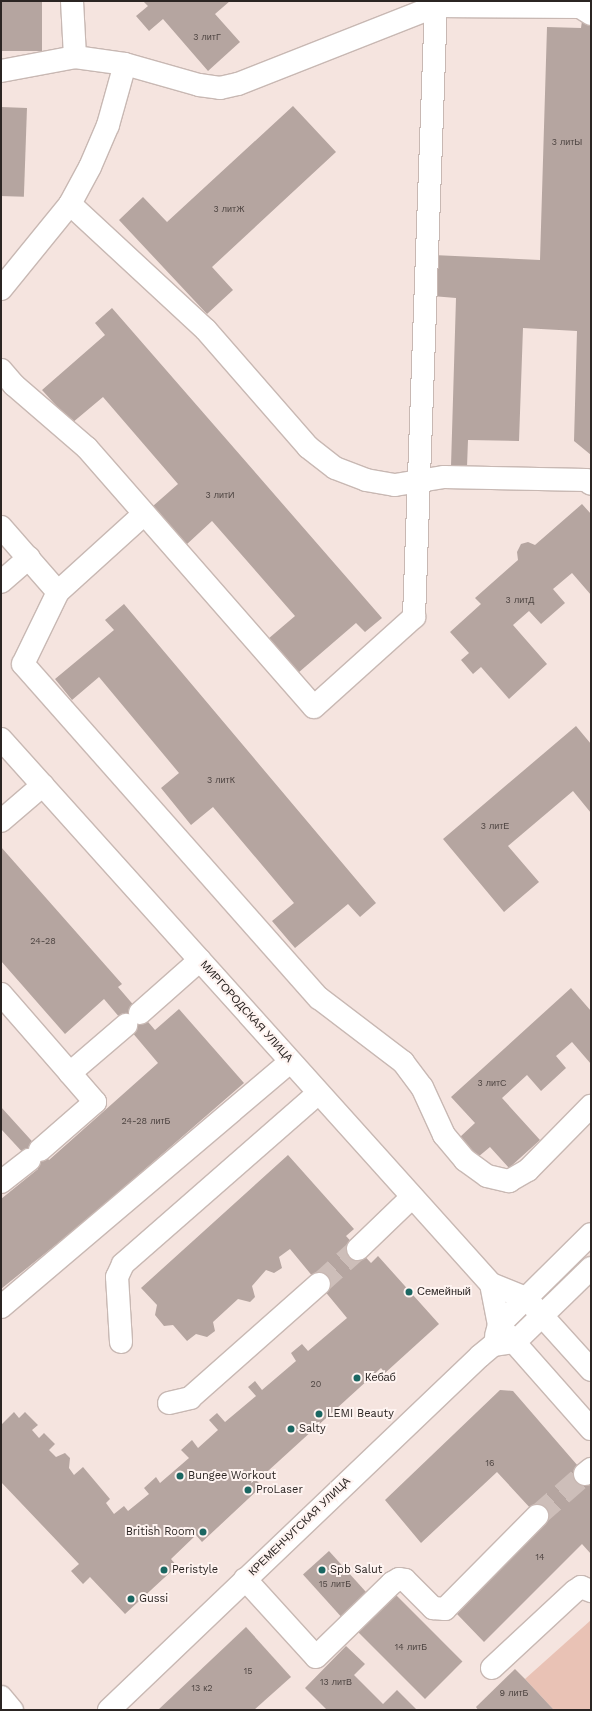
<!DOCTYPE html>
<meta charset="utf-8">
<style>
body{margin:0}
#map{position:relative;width:592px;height:1711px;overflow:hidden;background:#f5e4df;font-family:"Work Sans",sans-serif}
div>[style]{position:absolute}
.green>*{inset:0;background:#e9c2b5}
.building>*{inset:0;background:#b5a5a0;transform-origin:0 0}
.minor-tunnel>*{height:22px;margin-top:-11px;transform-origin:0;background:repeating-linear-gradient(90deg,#cdbeb9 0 22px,transparent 0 33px)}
.roads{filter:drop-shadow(1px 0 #c8b8b3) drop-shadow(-1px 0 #c8b8b3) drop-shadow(0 1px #c8b8b3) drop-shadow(0 -1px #c8b8b3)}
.minor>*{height:22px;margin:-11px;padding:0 11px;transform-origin:11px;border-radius:11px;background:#fff}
.dots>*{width:11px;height:11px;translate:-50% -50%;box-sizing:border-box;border:2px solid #fef3f0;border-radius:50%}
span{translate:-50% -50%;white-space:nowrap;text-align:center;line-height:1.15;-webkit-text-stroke:4px #fef3f0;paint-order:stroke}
.number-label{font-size:9px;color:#4e4542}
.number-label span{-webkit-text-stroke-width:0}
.street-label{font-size:11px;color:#2b2523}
.poi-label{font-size:11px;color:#2b2523}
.left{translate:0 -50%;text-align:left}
.right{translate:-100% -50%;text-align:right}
.frame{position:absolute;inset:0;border:2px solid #2b2523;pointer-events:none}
</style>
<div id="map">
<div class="green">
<div style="clip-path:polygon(591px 1620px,591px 1710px,554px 1710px,525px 1679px)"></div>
</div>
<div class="building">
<div style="left:1px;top:1px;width:41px;height:50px"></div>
<div style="clip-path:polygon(143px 1px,230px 1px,215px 14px,240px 42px,208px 71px,163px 19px,149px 31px,136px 16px,148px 6px)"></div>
<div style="clip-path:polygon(582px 21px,591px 23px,591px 455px,574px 441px,577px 331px,523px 328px,519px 441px,468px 440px,467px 467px,451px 466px,456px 298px,432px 296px,433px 255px,540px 260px,547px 27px,581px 28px)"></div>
<div style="clip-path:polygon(293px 106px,336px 152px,212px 267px,233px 290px,207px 314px,119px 220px,143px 197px,167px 222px)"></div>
<div style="left:1px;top:107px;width:26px;height:89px;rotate:2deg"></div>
<div style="clip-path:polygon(112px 308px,382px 618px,365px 632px,356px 623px,298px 673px,268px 639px,295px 616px,212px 521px,186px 545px,153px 506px,178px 484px,103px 397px,72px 423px,42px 390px,105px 335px,95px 323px)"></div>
<div style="clip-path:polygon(582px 504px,591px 514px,591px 595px,572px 573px,553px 589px,565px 603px,541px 624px,529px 611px,513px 625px,547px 664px,509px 699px,481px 667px,473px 674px,461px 660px,469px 653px,450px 632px,481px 604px,475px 598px,518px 560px,517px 552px,521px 544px,528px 542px,535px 545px)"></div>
<div style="clip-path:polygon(124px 604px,376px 903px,360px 917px,348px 904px,295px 948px,272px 921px,294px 903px,213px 807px,191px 825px,161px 788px,179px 773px,99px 677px,72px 700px,55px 679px,114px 630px,105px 620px)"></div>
<div style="clip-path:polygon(576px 726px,591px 744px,591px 813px,573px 791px,508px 846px,539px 882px,504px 912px,443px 839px)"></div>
<div style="clip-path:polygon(1px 847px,122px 984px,118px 987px,155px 1030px,179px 1009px,244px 1083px,84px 1222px,1px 1289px,1px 1199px,38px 1169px,1px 1129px,1px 1107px,49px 1160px,158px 1063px,104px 999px,65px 1034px,1px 961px)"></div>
<div style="clip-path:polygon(571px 988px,591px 1011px,591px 1064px,572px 1042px,556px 1056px,566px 1068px,541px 1091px,527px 1075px,502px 1098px,540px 1140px,509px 1168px,490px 1147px,478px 1157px,460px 1137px,475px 1123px,451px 1097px)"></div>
<div style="clip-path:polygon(288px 1155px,354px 1229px,346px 1236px,371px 1263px,378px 1256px,439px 1324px,385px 1373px,381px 1368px,257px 1481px,262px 1486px,202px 1542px,196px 1535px,171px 1559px,177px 1566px,125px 1614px,90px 1577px,83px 1584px,71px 1571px,79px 1564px,1px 1482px,1px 1425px,14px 1412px,19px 1418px,25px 1412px,38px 1425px,32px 1430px,39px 1438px,44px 1433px,55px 1444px,49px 1450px,56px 1457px,65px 1453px,70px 1458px,69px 1468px,74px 1475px,83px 1467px,110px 1499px,106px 1503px,114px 1514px,124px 1506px,128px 1511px,149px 1494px,144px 1488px,156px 1477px,160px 1483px,189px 1458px,181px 1450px,192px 1440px,198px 1448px,218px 1430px,209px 1420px,217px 1413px,225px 1422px,256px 1396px,248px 1387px,255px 1381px,262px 1390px,296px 1361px,291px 1353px,302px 1344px,308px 1351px,347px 1318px,290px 1249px,279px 1257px,282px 1268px,274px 1273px,266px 1270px,252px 1286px,255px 1297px,250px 1302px,238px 1299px,213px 1322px,215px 1331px,207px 1337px,196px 1334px,187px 1341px,173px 1325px,164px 1326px,155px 1315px,157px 1305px,141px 1288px)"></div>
<div style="clip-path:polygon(500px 1390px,513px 1391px,591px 1481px,591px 1554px,582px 1544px,484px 1642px,457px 1614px,544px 1523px,497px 1472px,421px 1543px,385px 1500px)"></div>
<div style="left:329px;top:1551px;width:57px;height:35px;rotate:48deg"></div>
<div style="left:396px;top:1595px;width:94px;height:53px;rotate:45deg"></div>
<div style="clip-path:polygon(246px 1627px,291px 1677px,254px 1710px,158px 1710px)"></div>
<div style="clip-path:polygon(346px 1646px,365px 1664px,354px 1675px,383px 1704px,397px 1690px,416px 1709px,327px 1710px,305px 1688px)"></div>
<div style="clip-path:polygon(515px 1669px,525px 1679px,554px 1710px,478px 1710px,476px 1707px)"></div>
</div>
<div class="minor-tunnel">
<div style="left:319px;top:1284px;width:52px;rotate:-41.9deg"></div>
<div style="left:537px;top:1516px;width:64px;rotate:-41.2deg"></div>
</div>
<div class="roads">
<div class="minor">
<div style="left:72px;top:1px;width:56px;rotate:86.9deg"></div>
<div style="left:1px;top:71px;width:75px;rotate:-10.7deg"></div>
<div style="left:75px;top:57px;width:50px;rotate:8deg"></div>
<div style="left:125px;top:64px;width:77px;rotate:15.8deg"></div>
<div style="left:199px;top:85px;width:21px;rotate:8deg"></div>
<div style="left:220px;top:88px;width:18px;rotate:-13deg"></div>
<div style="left:238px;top:84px;width:213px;rotate:-21.5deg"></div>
<div style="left:436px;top:6px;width:144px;rotate:0.4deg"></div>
<div style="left:580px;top:7px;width:13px;rotate:32deg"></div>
<div style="left:70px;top:204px;width:185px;rotate:42.8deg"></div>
<div style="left:206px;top:330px;width:155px;rotate:48.9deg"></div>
<div style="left:308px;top:447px;width:34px;rotate:38deg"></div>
<div style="left:335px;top:468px;width:33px;rotate:21deg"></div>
<div style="left:366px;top:480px;width:29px;rotate:10deg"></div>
<div style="left:395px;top:485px;width:50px;rotate:-9.3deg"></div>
<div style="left:444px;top:477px;width:142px;rotate:1.2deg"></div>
<div style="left:586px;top:480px;width:6px;rotate:39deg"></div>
<div style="left:1px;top:289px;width:109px;rotate:-50.9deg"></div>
<div style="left:70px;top:204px;width:42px;rotate:-61.6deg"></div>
<div style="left:90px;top:167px;width:46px;rotate:-66.8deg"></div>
<div style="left:108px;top:125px;width:63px;rotate:-74.4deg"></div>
<div style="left:1px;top:370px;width:20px;rotate:49deg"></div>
<div style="left:14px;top:385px;width:96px;rotate:40.8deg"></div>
<div style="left:87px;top:448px;width:344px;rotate:48.8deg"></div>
<div style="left:314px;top:707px;width:135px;rotate:-42deg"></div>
<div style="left:414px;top:617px;width:616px;rotate:-87.95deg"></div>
<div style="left:144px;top:514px;width:116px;rotate:137.8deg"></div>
<div style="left:58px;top:592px;width:80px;rotate:115.9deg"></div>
<div style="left:23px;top:664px;width:446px;rotate:48.5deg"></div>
<div style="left:319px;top:998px;width:106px;rotate:37.3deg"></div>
<div style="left:403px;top:1062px;width:31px;rotate:53deg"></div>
<div style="left:422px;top:1087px;width:53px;rotate:65.4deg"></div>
<div style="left:444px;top:1135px;width:33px;rotate:50deg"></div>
<div style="left:465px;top:1160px;width:27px;rotate:36deg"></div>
<div style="left:487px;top:1176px;width:23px;rotate:13deg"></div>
<div style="left:509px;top:1181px;width:22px;rotate:-30deg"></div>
<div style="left:528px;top:1170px;width:90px;rotate:-45.5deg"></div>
<div style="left:1px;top:527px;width:86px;rotate:48.8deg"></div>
<div style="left:1px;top:582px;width:37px;rotate:-41deg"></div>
<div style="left:1px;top:739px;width:733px;rotate:48.04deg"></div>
<div style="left:491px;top:1284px;width:38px;rotate:22deg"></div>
<div style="left:526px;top:1298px;width:97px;rotate:47.9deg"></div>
<div style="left:1px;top:821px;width:55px;rotate:-40.6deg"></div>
<div style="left:1px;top:994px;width:105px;rotate:48.9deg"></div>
<div style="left:140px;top:1013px;width:80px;rotate:-41.5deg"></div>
<div style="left:40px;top:1150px;width:73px;rotate:-41.1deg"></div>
<div style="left:95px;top:1102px;width:38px;rotate:-131deg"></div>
<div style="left:70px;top:1073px;width:74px;rotate:-40.6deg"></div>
<div style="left:1px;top:1182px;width:36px;rotate:-38deg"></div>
<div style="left:358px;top:1249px;width:75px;rotate:-43.9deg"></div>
<div style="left:491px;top:1284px;width:42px;rotate:79deg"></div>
<div style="left:499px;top:1325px;width:139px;rotate:48.5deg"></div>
<div style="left:1px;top:1307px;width:379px;rotate:-40.3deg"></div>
<div style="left:496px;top:1336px;width:11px;rotate:-75deg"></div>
<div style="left:499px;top:1325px;width:129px;rotate:-44.7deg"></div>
<div style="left:121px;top:1342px;width:65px;rotate:-93.5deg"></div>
<div style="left:117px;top:1277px;width:14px;rotate:-65deg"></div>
<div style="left:123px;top:1264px;width:259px;rotate:-41.2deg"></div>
<div style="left:169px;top:1403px;width:22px;rotate:-13deg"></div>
<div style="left:190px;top:1398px;width:172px;rotate:-41.5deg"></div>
<div style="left:585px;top:1474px;width:8px;rotate:-40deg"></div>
<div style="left:245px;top:1579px;width:105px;rotate:47.7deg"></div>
<div style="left:316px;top:1657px;width:106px;rotate:-44.2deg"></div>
<div style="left:392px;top:1583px;width:8px;rotate:-30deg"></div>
<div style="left:399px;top:1579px;width:6px;rotate:9deg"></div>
<div style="left:405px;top:1580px;width:40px;rotate:45deg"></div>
<div style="left:433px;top:1608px;width:12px;rotate:5deg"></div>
<div style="left:445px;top:1609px;width:131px;rotate:-45.3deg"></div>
<div style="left:492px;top:1668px;width:113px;rotate:-42.9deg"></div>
<div style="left:575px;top:1591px;width:7px;rotate:-34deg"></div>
<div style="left:581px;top:1587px;width:11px;rotate:22deg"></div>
<div style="left:1px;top:1697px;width:17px;rotate:50deg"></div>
<div style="left:109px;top:1710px;width:513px;rotate:-43.66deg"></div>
<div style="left:480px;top:1356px;width:17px;rotate:-40deg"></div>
<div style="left:493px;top:1345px;width:22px;rotate:-8deg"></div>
<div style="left:515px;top:1342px;width:106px;rotate:-44.2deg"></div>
</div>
</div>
<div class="dots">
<div style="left:409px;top:1292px;background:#1a6762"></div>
<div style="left:357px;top:1378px;background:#1a6762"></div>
<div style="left:319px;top:1414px;background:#1a6762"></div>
<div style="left:291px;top:1429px;background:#1a6762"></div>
<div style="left:180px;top:1476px;background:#1a6762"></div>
<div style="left:248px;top:1490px;background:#1a6762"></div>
<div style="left:203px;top:1532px;background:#1a6762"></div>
<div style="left:164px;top:1570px;background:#1a6762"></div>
<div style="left:322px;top:1570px;background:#1a6762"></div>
<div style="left:131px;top:1599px;background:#1a6762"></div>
</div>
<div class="number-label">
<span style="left:207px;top:37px">3 литГ</span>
<span style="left:567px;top:142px">3 литЫ</span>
<span style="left:229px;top:209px">3 литЖ</span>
<span style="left:220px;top:495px">3 литИ</span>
<span style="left:520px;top:600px">3 литД</span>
<span style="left:221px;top:780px">3 литК</span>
<span style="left:495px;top:826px">3 литЕ</span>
<span style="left:43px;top:941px">24-28</span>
<span style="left:492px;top:1083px">3 литС</span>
<span style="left:146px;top:1121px">24-28 литБ</span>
<span style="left:316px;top:1384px">20</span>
<span style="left:490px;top:1463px">16</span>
<span style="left:540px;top:1557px">14</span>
<span style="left:335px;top:1584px">15 литБ</span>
<span style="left:411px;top:1647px">14 литБ</span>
<span style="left:248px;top:1671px">15</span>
<span style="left:336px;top:1682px">13 литВ</span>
<span style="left:202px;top:1688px">13 к2</span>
<span style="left:514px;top:1693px">9 литБ</span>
</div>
<div class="street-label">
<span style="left:246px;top:1012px;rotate:48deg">МИРГОРОДСКАЯ УЛИЦА</span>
<span style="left:300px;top:1527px;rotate:-44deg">КРЕМЕНЧУГСКАЯ УЛИЦА</span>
</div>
<div class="poi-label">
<span class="left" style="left:417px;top:1292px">Семейный</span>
<span class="left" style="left:365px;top:1378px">Кебаб</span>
<span class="left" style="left:327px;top:1414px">LEMI Beauty</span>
<span class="left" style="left:299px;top:1429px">Salty</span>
<span class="left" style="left:188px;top:1476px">Bungee Workout</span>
<span class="left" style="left:256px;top:1490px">ProLaser</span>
<span class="right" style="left:195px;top:1532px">British Room</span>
<span class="left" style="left:172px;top:1570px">Peristyle</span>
<span class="left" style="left:330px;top:1570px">Spb Salut</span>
<span class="left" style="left:139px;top:1599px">Gussi</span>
</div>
<div class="frame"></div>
</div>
